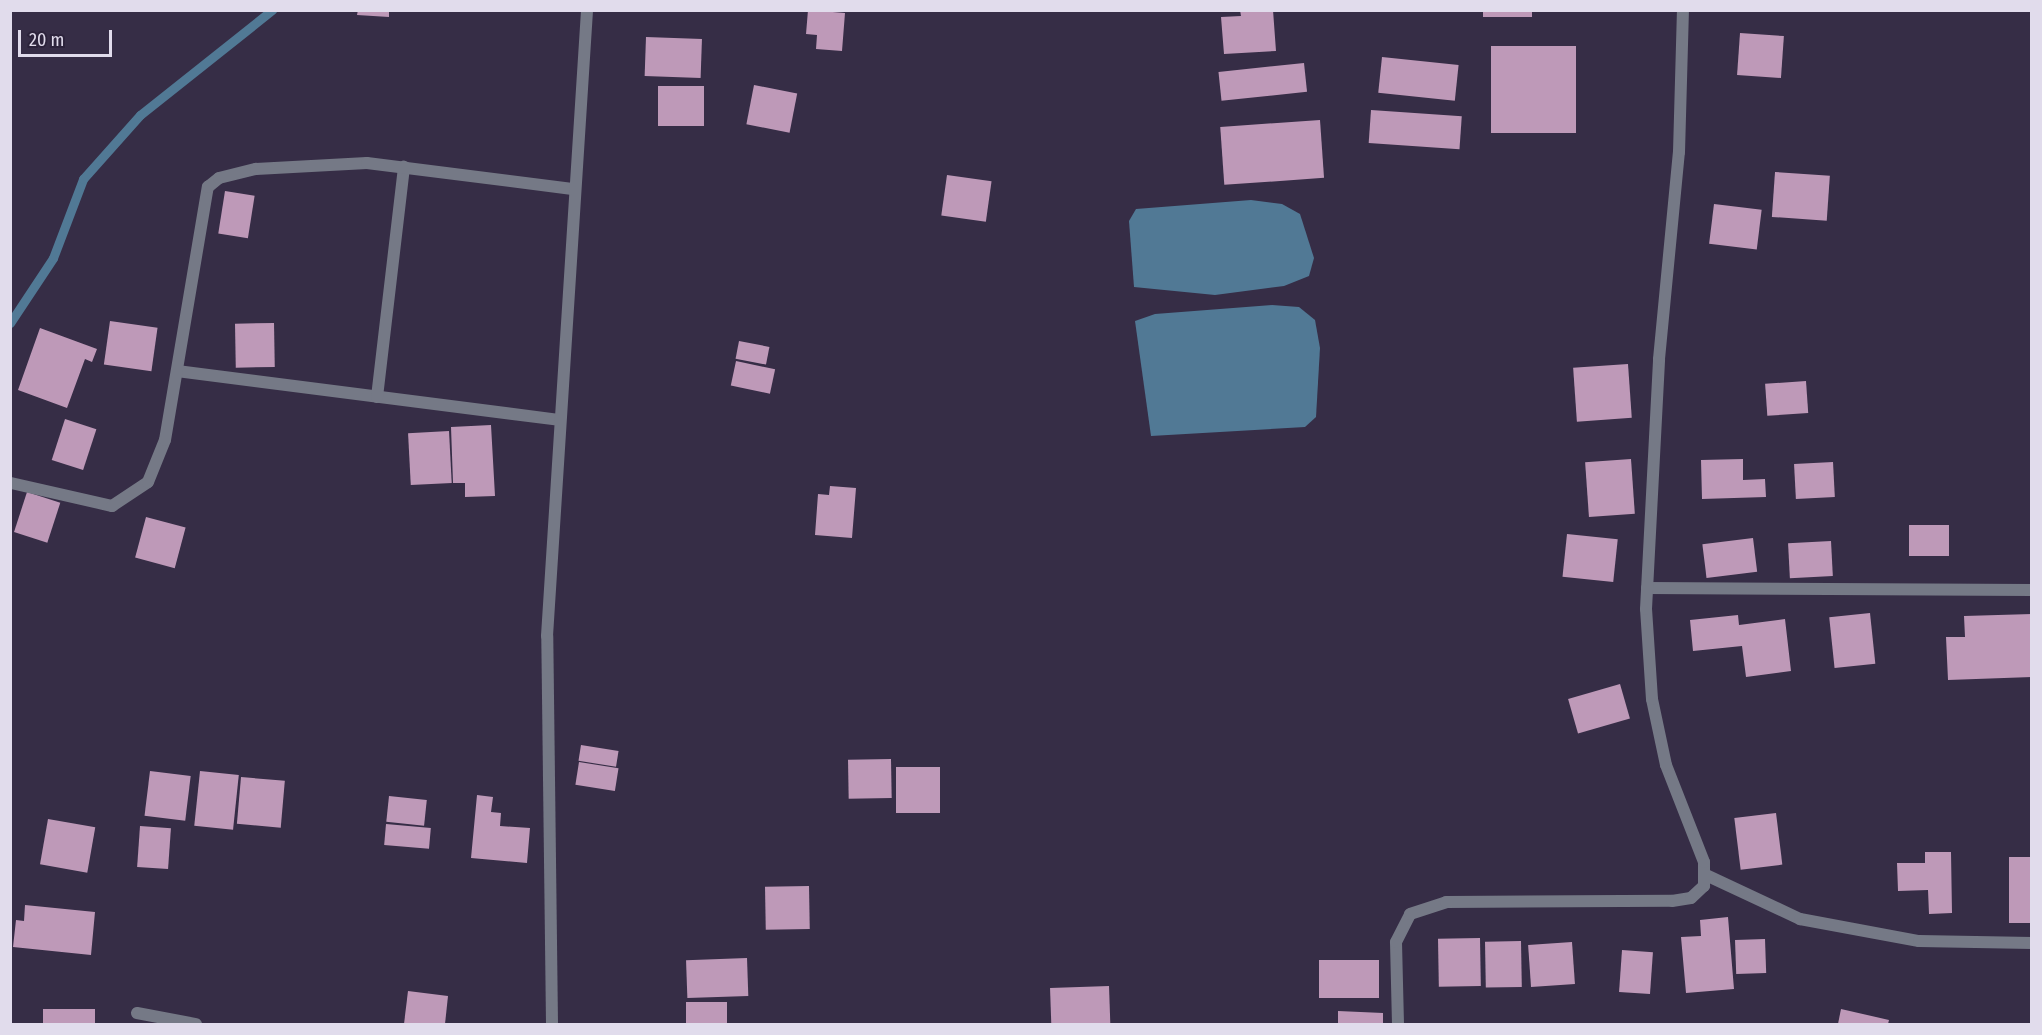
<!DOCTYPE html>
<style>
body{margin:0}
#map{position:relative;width:2042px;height:1035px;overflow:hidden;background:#362d46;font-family:"Fira Sans Condensed",sans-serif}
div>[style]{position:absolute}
.water>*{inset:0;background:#517995}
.stream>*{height:9px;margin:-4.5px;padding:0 4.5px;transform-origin:4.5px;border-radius:4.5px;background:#517995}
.building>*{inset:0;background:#be99b8;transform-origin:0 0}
.street>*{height:12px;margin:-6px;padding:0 6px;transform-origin:6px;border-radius:6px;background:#757986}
span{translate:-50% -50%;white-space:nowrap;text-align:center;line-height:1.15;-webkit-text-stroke:6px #2c233b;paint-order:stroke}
.frame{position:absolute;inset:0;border:12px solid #e1dcec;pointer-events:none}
.scale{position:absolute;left:18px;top:30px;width:94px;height:27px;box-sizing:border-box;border:3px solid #e1dcec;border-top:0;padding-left:8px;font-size:18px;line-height:21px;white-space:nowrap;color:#e1dcec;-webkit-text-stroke:4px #2c233b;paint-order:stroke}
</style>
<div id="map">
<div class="water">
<div style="clip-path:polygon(1251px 200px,1282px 204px,1300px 214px,1314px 258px,1309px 276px,1284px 286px,1215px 295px,1134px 287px,1129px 221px,1136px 209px)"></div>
<div style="clip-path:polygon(1272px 305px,1299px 307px,1315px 320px,1320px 348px,1316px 417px,1305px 427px,1151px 436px,1135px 321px,1155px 314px)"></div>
</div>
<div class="stream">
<div style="left:10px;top:323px;width:78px;rotate:-56.5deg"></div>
<div style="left:53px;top:258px;width:85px;rotate:-69.2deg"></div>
<div style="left:83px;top:179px;width:86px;rotate:-48.3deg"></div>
<div style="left:140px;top:115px;width:169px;rotate:-38.5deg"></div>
</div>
<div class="building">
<div style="clip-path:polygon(358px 10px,389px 10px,389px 17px,357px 15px)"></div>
<div style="clip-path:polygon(808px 10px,845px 13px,842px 51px,816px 49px,817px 35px,806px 34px)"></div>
<div style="clip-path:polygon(1240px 10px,1273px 10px,1276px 51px,1224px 54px,1221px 17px,1241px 16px)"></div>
<div style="left:1483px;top:10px;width:49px;height:7px"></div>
<div style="left:1740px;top:33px;width:44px;height:42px;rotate:4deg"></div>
<div style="left:646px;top:37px;width:56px;height:39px;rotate:2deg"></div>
<div style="left:1491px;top:46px;width:85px;height:87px"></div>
<div style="left:1382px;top:57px;width:77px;height:36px;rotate:6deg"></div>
<div style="left:1304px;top:63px;width:29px;height:86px;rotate:84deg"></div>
<div style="left:754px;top:85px;width:44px;height:40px;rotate:11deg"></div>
<div style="left:658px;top:86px;width:46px;height:40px"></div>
<div style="left:1371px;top:110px;width:91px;height:33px;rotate:4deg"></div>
<div style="left:1320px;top:120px;width:58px;height:100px;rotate:86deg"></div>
<div style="left:1775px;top:172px;width:55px;height:45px;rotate:4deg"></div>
<div style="left:947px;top:175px;width:45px;height:41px;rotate:8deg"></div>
<div style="left:225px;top:191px;width:30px;height:43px;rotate:9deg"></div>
<div style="left:1714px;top:204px;width:48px;height:40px;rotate:7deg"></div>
<div style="left:110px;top:321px;width:48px;height:44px;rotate:8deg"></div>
<div style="left:274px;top:323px;width:44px;height:39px;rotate:89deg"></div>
<div style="clip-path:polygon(40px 328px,97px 349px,92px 362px,85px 359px,67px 408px,18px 390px)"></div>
<div style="left:739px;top:341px;width:31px;height:18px;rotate:11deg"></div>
<div style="left:736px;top:361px;width:40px;height:25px;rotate:12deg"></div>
<div style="left:1628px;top:364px;width:54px;height:55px;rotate:86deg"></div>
<div style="left:1806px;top:381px;width:32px;height:41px;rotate:86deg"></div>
<div style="left:65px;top:419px;width:33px;height:43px;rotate:18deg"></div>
<div style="clip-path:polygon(491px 425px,495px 496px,465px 497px,465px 483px,453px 483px,451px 427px)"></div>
<div style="left:449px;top:431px;width:52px;height:41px;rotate:87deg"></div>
<div style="left:1631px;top:459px;width:55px;height:46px;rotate:86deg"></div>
<div style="clip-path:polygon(1743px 459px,1743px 480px,1765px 479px,1766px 497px,1702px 499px,1701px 460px)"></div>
<div style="left:1833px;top:462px;width:35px;height:39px;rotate:87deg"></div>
<div style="clip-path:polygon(830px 486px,856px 488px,852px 538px,815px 535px,818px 494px,829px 495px)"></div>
<div style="left:27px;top:492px;width:35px;height:42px;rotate:18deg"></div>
<div style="left:146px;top:517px;width:41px;height:42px;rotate:15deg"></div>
<div style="left:1949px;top:525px;width:31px;height:40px;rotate:90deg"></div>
<div style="left:1567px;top:534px;width:51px;height:43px;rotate:6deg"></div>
<div style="left:1753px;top:538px;width:34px;height:51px;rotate:83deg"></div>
<div style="left:1831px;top:541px;width:35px;height:43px;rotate:87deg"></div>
<div style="left:1870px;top:613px;width:51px;height:41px;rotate:84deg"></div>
<div style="clip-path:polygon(2032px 614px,2032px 677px,1948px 680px,1946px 637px,1965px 637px,1964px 616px)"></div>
<div style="clip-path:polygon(1738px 615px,1739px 625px,1785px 619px,1791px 671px,1746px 677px,1742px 646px,1693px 651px,1690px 620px)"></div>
<div style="left:1620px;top:684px;width:36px;height:54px;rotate:74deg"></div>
<div style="left:581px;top:745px;width:38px;height:16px;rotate:9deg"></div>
<div style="left:891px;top:759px;width:39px;height:43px;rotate:89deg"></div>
<div style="left:579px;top:762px;width:40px;height:23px;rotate:9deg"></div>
<div style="left:940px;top:767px;width:46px;height:44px;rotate:90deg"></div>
<div style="left:150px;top:771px;width:41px;height:45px;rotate:7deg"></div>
<div style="left:200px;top:771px;width:39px;height:55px;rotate:6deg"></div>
<div style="left:241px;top:777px;width:44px;height:47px;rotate:5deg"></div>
<div style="clip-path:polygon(477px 795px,493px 797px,491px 812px,501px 813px,500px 826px,530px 828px,527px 863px,471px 858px)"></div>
<div style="left:389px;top:796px;width:38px;height:26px;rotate:6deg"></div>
<div style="left:1776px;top:813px;width:52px;height:42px;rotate:83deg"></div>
<div style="left:48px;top:819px;width:48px;height:46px;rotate:10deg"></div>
<div style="left:386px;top:824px;width:45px;height:21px;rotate:5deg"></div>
<div style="left:140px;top:826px;width:31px;height:41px;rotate:4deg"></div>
<div style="clip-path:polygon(1925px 852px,1951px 852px,1952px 913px,1929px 914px,1928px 890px,1898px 891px,1897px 863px,1925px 863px)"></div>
<div style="left:2009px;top:857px;width:23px;height:66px"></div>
<div style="left:809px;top:886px;width:43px;height:44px;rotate:89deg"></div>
<div style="clip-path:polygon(25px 905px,95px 912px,91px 955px,13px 947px,16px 920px,24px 921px)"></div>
<div style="clip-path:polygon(1728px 917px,1734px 989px,1686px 993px,1681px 937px,1701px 936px,1700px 920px)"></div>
<div style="left:1480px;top:938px;width:48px;height:42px;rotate:89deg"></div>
<div style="left:1765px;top:939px;width:34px;height:30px;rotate:88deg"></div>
<div style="left:1521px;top:941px;width:46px;height:36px;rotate:89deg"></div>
<div style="left:1572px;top:942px;width:42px;height:44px;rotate:86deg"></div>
<div style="left:1622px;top:950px;width:31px;height:42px;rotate:4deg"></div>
<div style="left:747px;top:958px;width:38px;height:61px;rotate:88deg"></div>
<div style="left:1319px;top:960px;width:60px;height:38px"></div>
<div style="left:1109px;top:986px;width:38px;height:59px;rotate:88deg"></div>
<div style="clip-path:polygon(408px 991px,448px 996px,445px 1024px,404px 1024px)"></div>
<div style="left:727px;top:1002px;width:22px;height:41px;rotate:90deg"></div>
<div style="left:43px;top:1009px;width:52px;height:15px"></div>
<div style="clip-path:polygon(1841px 1009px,1889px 1020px,1888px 1024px,1838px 1024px)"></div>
<div style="clip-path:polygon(1338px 1011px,1383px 1013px,1383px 1024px,1338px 1024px)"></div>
</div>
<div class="street">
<div style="left:177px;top:371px;width:383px;rotate:7.3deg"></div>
<div style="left:377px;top:397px;width:232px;rotate:-83.3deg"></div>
<div style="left:11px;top:483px;width:104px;rotate:12.8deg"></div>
<div style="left:112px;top:506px;width:43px;rotate:-33.7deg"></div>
<div style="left:148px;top:482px;width:45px;rotate:-68deg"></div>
<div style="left:165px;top:440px;width:257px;rotate:-80.4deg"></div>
<div style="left:208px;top:187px;width:14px;rotate:-39deg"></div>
<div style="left:219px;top:178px;width:38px;rotate:-14deg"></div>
<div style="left:256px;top:169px;width:111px;rotate:-3.1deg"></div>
<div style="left:367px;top:163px;width:209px;rotate:7.2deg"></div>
<div style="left:1647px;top:588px;width:385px;rotate:0.3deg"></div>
<div style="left:1706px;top:875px;width:104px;rotate:25.1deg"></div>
<div style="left:1800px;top:919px;width:121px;rotate:10.5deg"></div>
<div style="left:1919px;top:941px;width:113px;rotate:1deg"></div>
<div style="left:137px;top:1013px;width:60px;rotate:10.6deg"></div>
<div style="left:552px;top:1024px;width:388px;rotate:-90.7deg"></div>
<div style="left:547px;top:636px;width:627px;rotate:-86.34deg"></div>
<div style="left:1398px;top:1024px;width:82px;rotate:-91.4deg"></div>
<div style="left:1396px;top:942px;width:31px;rotate:-63deg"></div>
<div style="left:1410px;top:914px;width:38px;rotate:-18deg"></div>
<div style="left:1446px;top:902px;width:226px;rotate:-0.3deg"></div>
<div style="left:1672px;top:901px;width:19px;rotate:-9deg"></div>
<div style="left:1691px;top:898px;width:18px;rotate:-43deg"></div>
<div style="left:1704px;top:886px;width:24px;rotate:-90deg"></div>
<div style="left:1704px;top:862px;width:104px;rotate:-111.4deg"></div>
<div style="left:1666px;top:765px;width:67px;rotate:-102deg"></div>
<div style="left:1652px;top:699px;width:90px;rotate:-93.8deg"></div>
<div style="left:1646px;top:609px;width:250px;rotate:-87deg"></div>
<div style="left:1659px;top:359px;width:208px;rotate:-84.5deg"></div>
<div style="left:1679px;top:152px;width:142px;rotate:-88.4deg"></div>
</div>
<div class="frame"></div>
<div class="scale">20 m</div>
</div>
